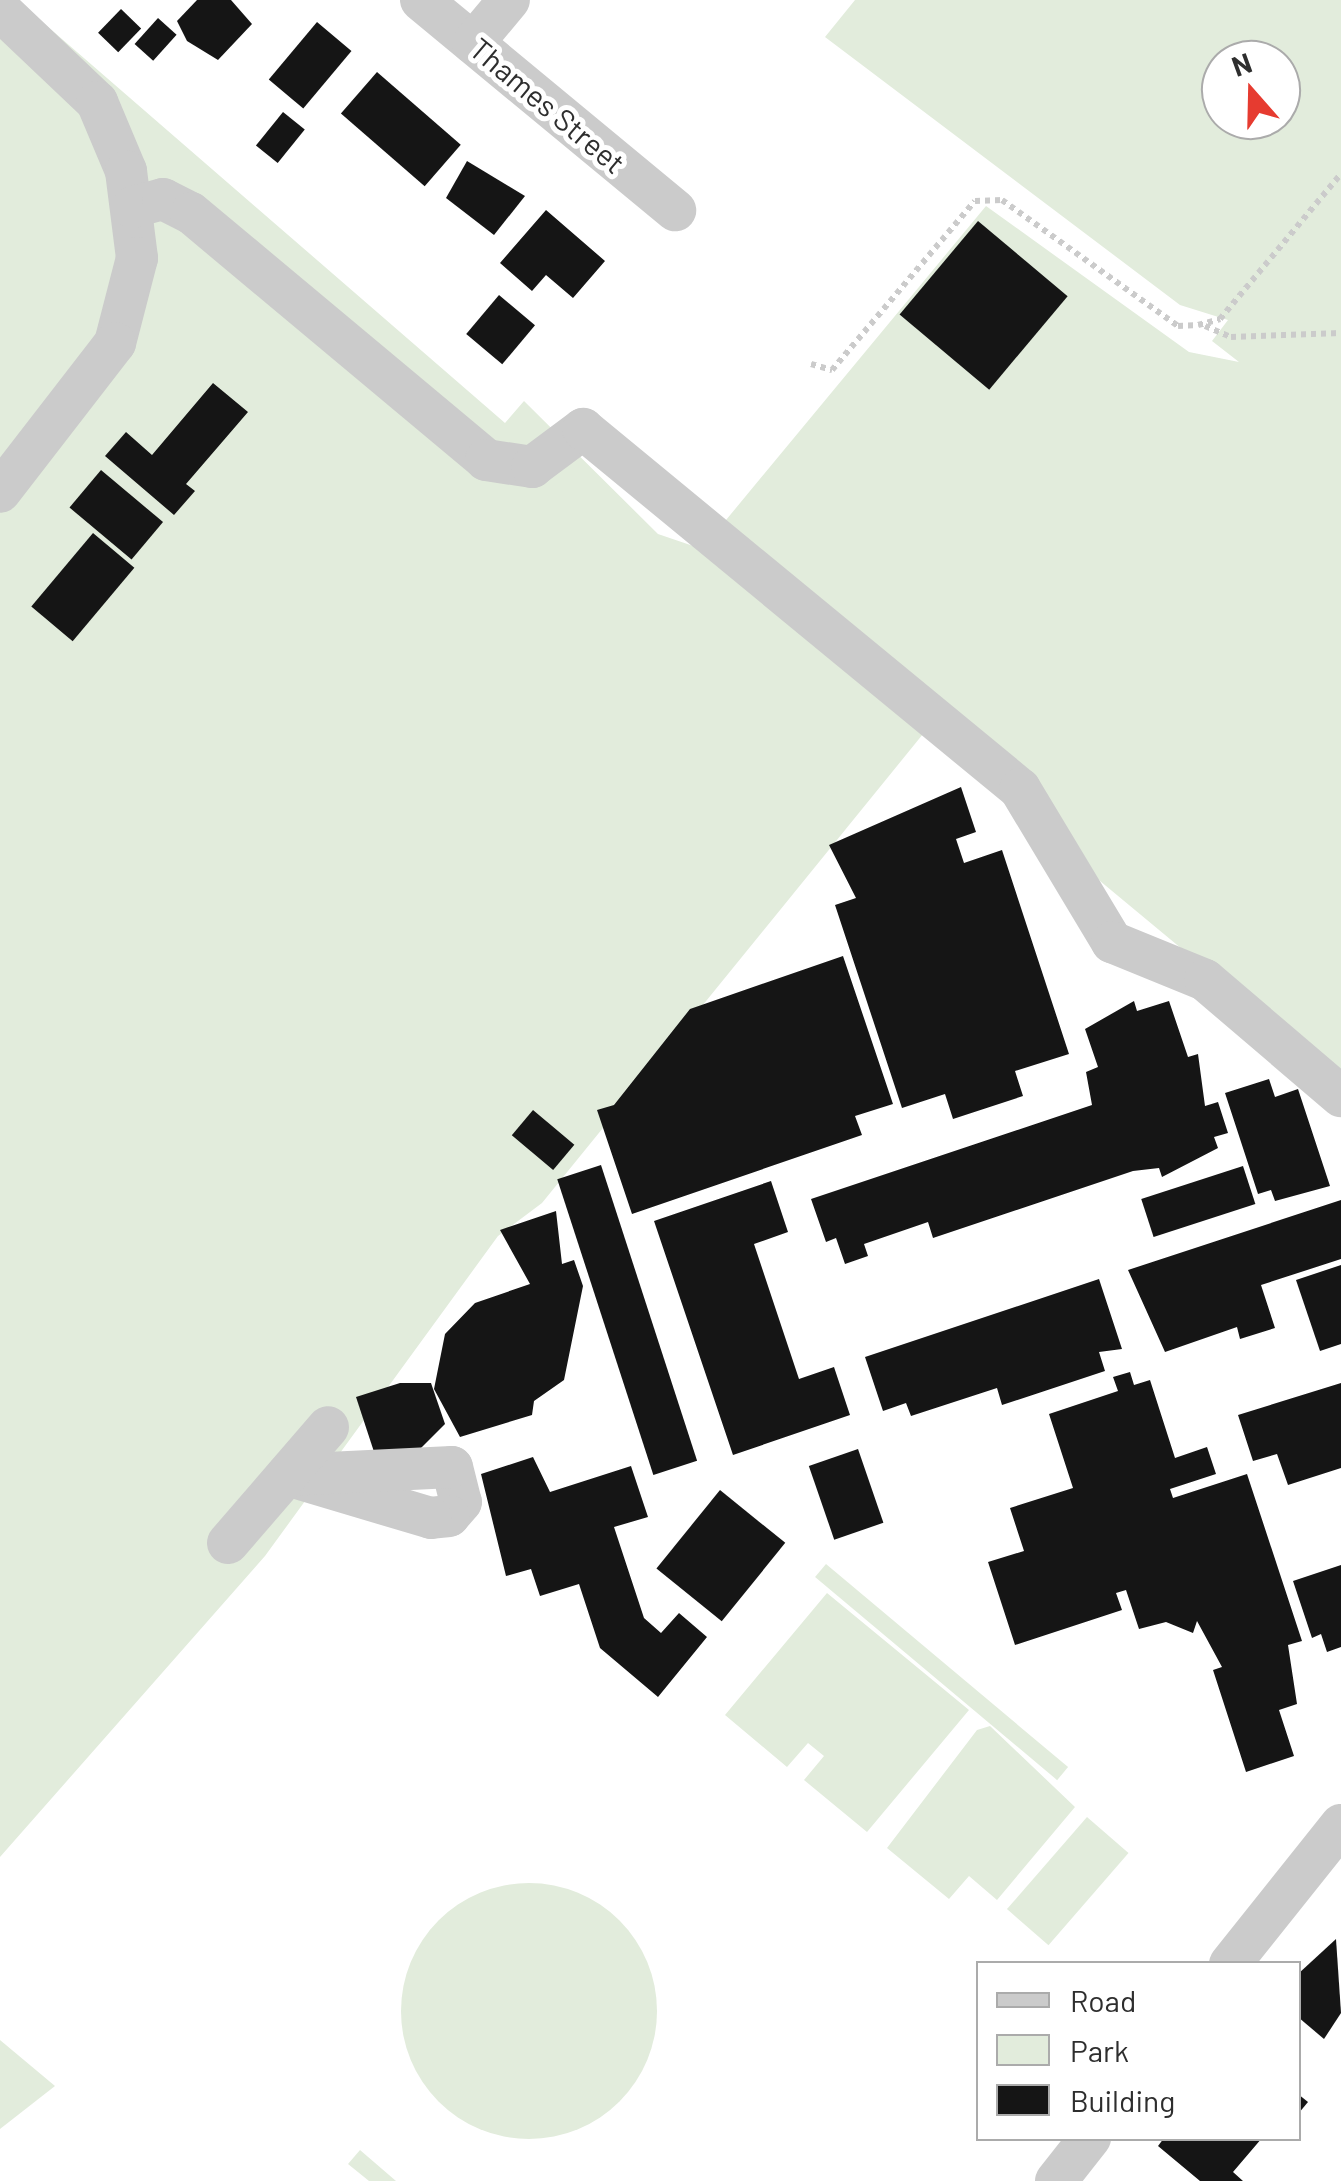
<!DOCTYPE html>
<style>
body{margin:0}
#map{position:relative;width:1341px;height:2181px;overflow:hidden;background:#fff;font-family:Barlow,sans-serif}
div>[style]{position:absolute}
.green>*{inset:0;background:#e2ecdc;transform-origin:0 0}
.round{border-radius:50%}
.building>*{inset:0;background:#151515;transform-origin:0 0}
.path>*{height:6px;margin-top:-3px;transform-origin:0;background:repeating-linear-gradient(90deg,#cbcbcb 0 5px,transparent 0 10px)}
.minor>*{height:42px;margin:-21px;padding:0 21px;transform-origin:21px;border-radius:21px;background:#cbcbcb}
span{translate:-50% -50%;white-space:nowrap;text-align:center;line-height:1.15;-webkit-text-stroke:10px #fff;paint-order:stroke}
.street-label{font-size:30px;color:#2e2e2e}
.legend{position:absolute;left:976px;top:1961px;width:325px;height:180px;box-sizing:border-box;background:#fff;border:2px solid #ababab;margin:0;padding:12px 18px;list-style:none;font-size:30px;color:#2e2e2e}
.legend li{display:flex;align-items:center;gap:20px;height:50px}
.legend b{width:50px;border:2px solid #ababab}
.north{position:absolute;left:1201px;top:40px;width:100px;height:100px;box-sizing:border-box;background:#fff;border:2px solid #ababab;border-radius:50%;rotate:340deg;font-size:28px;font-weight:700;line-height:40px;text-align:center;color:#2e2e2e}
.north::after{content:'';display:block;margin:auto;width:35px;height:45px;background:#e63b30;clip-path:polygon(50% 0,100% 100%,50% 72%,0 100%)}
</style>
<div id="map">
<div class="green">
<div style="clip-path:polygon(evenodd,0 0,17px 0,505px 423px,524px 401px,658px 534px,702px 549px,986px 206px,1189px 352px,1239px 362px,1212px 341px,1228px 320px,1180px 305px,825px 37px,855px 0,1341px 0,1341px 1081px,923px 734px,542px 1203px,498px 1236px,265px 1556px,0 1857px,0 0,1221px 60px,1281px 60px,1281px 120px,1221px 120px,1221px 60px)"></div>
<div style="left:826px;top:1564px;width:316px;height:17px;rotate:40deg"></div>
<div style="clip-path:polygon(827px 1593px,969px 1710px,867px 1832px,804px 1780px,824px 1756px,808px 1743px,787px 1767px,725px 1715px)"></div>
<div style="clip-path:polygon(990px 1726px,1075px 1807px,997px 1900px,969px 1876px,949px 1899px,887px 1848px,977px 1730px)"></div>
<div style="left:1087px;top:1817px;width:55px;height:122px;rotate:41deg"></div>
<div class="round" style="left:401px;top:1883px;width:256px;height:256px"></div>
<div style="clip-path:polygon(0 2040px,55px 2086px,0 2129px)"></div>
<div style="clip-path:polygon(360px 2150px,396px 2181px,369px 2181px,348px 2164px)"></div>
</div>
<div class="building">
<div style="clip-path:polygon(197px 0,231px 0,252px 24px,218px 60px,187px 41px,177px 21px)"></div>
<div style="left:121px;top:9px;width:28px;height:33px;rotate:44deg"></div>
<div style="left:158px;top:18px;width:25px;height:35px;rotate:42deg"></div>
<div style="left:317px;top:22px;width:45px;height:75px;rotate:40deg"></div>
<div style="left:377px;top:72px;width:111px;height:55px;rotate:41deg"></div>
<div style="left:283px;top:112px;width:28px;height:43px;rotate:39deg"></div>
<div style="clip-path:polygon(467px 161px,525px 196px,494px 235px,446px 198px)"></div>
<div style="clip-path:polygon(546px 210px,605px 261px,573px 298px,546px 275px,532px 291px,500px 263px)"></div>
<div style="left:978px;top:221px;width:117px;height:122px;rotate:40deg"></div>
<div style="left:499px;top:295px;width:47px;height:51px;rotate:40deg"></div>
<div style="clip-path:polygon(213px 383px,248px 412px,186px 484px,195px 491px,174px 515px,105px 456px,126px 432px,152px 455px)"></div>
<div style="left:101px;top:470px;width:81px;height:49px;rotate:40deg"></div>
<div style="left:93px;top:533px;width:54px;height:96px;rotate:40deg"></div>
<div style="clip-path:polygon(961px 787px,976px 832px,956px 839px,964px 863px,1002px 850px,1069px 1054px,1015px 1071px,1023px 1096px,953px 1119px,945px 1094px,902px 1108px,835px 905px,856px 898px,829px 845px)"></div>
<div style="clip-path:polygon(843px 956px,893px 1104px,855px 1116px,862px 1135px,632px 1214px,597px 1110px,614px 1105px,690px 1009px)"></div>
<div style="clip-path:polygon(1134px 1001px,1137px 1011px,1169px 1001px,1188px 1057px,1198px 1054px,1205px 1106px,1218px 1102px,1228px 1133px,1214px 1137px,1218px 1148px,1162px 1177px,1159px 1168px,1133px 1171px,933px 1238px,928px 1222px,864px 1244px,868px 1256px,845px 1264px,836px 1238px,826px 1242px,811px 1199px,1092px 1105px,1086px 1072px,1098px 1067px,1085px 1029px)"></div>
<div style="clip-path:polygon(1269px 1079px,1275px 1097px,1298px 1089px,1330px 1186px,1275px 1201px,1271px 1190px,1258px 1194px,1225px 1093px)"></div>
<div style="left:533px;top:1110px;width:54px;height:33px;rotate:40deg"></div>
<div style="left:601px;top:1165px;width:311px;height:46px;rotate:72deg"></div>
<div style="left:1243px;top:1166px;width:40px;height:107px;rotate:72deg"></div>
<div style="clip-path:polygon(771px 1181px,788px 1232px,754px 1244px,799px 1379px,834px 1367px,850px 1415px,733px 1455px,654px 1221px)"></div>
<div style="clip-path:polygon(1341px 1200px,1341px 1259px,1261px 1285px,1275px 1328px,1240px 1339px,1237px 1327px,1165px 1352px,1128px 1270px)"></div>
<div style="clip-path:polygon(556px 1211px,562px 1264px,574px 1260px,583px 1286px,564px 1380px,534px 1401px,532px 1415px,460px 1437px,434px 1389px,445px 1334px,475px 1303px,530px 1284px,500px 1230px)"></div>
<div style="clip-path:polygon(1341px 1265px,1341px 1344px,1320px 1351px,1296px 1280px)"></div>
<div style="clip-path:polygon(1099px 1279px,1122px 1349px,1099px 1352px,1105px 1371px,1002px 1405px,997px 1388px,911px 1416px,906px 1403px,883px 1411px,865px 1357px)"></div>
<div style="clip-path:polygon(1130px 1372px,1134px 1385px,1150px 1380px,1175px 1458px,1207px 1447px,1216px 1474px,1170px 1489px,1173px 1498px,1247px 1474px,1302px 1641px,1288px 1645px,1297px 1704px,1279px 1710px,1294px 1756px,1246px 1772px,1213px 1670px,1222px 1667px,1197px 1621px,1193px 1633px,1166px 1622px,1139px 1629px,1126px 1590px,1116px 1593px,1122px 1610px,1015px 1645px,988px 1562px,1024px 1551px,1010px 1508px,1073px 1488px,1049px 1414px,1118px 1391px,1113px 1377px)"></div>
<div style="clip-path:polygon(400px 1383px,431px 1383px,445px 1424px,420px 1449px,378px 1464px,356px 1397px)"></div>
<div style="clip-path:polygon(1341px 1383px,1341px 1468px,1288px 1485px,1277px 1454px,1253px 1461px,1238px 1415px)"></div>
<div style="left:858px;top:1449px;width:78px;height:52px;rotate:71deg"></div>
<div style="clip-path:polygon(533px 1457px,550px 1492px,631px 1466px,648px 1517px,614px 1527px,644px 1618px,661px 1633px,679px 1613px,707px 1637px,658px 1697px,600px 1648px,579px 1584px,540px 1596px,531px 1569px,506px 1576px,481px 1474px)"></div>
<div style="left:720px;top:1490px;width:84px;height:101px;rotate:39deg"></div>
<div style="clip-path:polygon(1341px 1565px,1341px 1647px,1327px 1652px,1321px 1634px,1312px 1638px,1293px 1581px)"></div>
<div style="clip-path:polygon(1336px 1939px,1341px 2013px,1324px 2039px,1298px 2017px,1298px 1974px)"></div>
<div style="clip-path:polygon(1298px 2094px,1308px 2102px,1298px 2114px)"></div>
<div style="clip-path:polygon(1164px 2138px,1262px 2138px,1233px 2172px,1243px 2181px,1200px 2181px,1158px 2146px)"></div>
</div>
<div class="path">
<div style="left:1205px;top:326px;width:28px;rotate:23deg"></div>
<div style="left:1231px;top:337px;width:110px;rotate:-2.1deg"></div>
<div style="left:811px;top:364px;width:22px;rotate:16deg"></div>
<div style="left:832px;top:370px;width:221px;rotate:-49.8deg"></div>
<div style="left:975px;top:201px;width:27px;rotate:-2deg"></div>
<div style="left:1002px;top:200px;width:216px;rotate:35.6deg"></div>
<div style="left:1178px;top:326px;width:20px;rotate:-3deg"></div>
<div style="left:1198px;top:325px;width:23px;rotate:-15deg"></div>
<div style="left:1220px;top:319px;width:189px;rotate:-50.2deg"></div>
</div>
<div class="minor">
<div style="left:421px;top:0;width:330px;rotate:39.6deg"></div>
<div style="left:0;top:10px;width:134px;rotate:43.5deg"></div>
<div style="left:97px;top:102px;width:75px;rotate:67.2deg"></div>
<div style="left:126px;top:171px;width:88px;rotate:82.8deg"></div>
<div style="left:137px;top:258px;width:88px;rotate:104.5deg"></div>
<div style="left:115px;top:343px;width:188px;rotate:127.7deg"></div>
<div style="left:473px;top:43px;width:56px;rotate:-50.1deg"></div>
<div style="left:133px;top:207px;width:31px;rotate:-15deg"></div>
<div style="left:163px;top:199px;width:31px;rotate:27deg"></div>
<div style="left:191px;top:213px;width:385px;rotate:39.9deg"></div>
<div style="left:486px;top:460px;width:47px;rotate:8.7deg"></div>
<div style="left:532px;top:467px;width:64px;rotate:-36.7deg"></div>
<div style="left:583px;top:429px;width:566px;rotate:39.48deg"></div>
<div style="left:1020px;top:789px;width:179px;rotate:59deg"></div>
<div style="left:1112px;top:942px;width:100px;rotate:22.2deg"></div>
<div style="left:1205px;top:980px;width:179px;rotate:40.5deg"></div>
<div style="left:452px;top:1467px;width:36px;rotate:76deg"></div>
<div style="left:461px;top:1502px;width:18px;rotate:131deg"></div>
<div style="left:449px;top:1516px;width:18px;rotate:174deg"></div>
<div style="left:431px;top:1518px;width:150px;rotate:-163.4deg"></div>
<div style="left:287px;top:1475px;width:165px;rotate:-2.8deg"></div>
<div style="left:228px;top:1543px;width:153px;rotate:-49.2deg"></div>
<div style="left:1230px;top:1964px;width:178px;rotate:-51.4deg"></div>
<div style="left:1056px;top:2181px;width:55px;rotate:-51.7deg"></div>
</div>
<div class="street-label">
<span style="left:548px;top:105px;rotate:40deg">Thames Street</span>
</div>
<ul class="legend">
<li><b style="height:12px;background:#cbcbcb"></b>Road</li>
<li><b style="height:28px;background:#e2ecdc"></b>Park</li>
<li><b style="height:28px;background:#151515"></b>Building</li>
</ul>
<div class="north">N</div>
</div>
